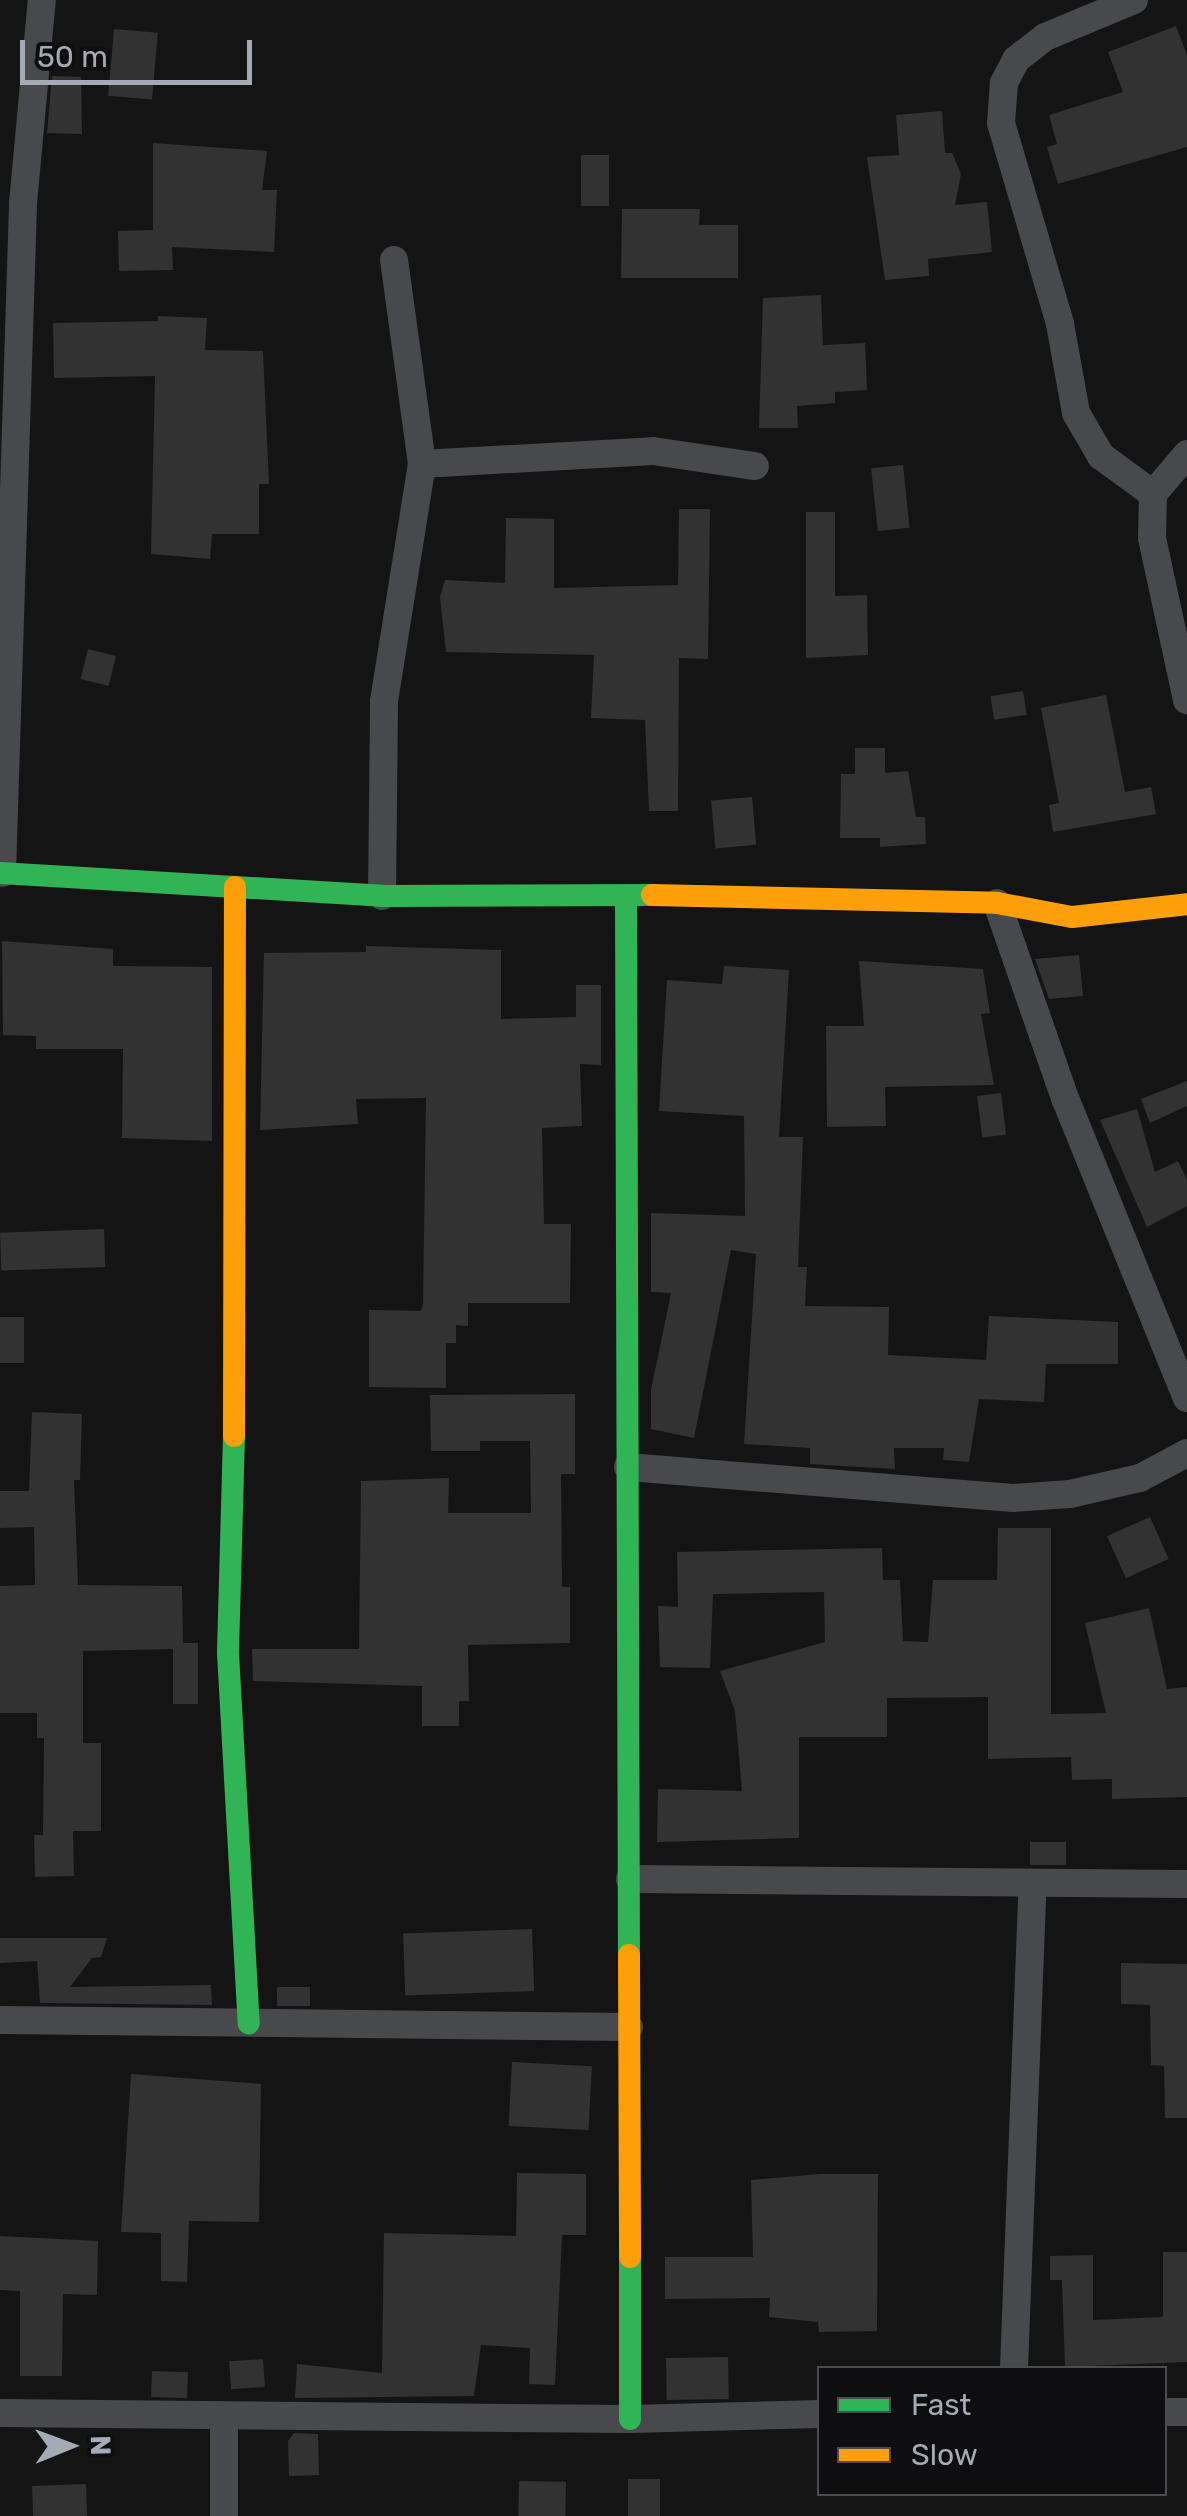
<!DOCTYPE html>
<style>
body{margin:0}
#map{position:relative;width:1187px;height:2516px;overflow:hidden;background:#141414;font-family:Rubik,sans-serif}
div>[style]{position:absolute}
.building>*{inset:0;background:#323233;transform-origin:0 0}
.street>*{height:28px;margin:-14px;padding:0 14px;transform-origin:14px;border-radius:14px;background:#48494d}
.fast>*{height:22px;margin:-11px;padding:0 11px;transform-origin:11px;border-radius:11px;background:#30b455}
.slow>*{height:22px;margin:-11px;padding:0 11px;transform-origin:11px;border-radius:11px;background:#ff9f0a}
span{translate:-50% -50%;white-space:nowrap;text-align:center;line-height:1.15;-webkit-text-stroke:9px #0e0e10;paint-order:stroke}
.legend{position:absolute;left:817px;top:2366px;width:350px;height:130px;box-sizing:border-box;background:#0e0e10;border:2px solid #4a4c52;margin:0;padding:12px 18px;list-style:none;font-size:30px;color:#a4aab6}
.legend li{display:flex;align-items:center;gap:20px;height:50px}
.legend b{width:50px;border:2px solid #4a4c52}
.north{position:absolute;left:20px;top:2396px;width:100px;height:100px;-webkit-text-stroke:8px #0e0e10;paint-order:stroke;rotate:89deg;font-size:28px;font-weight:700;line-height:40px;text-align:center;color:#a4aab6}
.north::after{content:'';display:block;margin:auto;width:35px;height:45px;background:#a4aab6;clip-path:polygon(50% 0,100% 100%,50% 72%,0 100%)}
.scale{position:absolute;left:20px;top:40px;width:232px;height:45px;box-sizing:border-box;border:5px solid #a4aab6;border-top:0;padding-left:12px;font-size:30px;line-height:35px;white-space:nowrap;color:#a4aab6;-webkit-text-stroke:8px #0e0e10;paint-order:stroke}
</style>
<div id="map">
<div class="building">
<div style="clip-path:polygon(1176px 26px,1187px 55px,1187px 147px,1058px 184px,1047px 147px,1057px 144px,1049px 115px,1123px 92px,1108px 52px)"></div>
<div style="left:114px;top:29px;width:44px;height:67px;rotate:5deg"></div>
<div style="clip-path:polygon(52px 76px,81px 77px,82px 134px,47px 133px)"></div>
<div style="clip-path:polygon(942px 111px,945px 153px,952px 153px,961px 174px,955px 205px,987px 202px,992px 252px,928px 259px,929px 276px,885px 280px,867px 157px,899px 155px,896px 115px)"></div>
<div style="clip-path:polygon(153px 143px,267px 151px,262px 190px,277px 190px,274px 252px,172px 247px,173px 270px,119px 271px,118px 231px,153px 230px)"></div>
<div style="left:581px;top:155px;width:28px;height:51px"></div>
<div style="clip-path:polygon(622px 209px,700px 209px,699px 225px,738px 225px,738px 278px,621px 278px)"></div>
<div style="clip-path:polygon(821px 295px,823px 345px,865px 343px,867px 390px,835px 392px,835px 403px,797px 406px,798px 428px,759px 428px,763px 298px)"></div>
<div style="clip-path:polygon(158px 316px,207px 318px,205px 350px,263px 351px,269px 484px,259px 484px,259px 534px,212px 534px,210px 559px,151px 554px,155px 376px,54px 378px,53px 323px,158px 321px)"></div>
<div style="left:903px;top:465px;width:63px;height:32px;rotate:84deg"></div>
<div style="clip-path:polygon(679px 509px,710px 509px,708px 659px,679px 658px,678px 811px,649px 811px,645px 720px,591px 718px,594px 655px,446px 652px,440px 597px,445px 580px,505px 583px,506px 518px,554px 519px,554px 588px,678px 585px)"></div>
<div style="clip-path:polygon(806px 512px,835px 512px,835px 596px,867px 595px,868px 655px,806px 658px)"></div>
<div style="left:88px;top:649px;width:29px;height:31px;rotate:14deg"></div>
<div style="left:1023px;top:691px;width:24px;height:33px;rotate:81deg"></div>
<div style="clip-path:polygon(1106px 695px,1125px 792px,1151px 787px,1156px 814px,1053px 832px,1049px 805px,1059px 803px,1041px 708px)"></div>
<div style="clip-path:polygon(855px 748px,885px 748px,885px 773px,908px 771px,916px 817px,925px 817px,926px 844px,880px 847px,880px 838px,840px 838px,841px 774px,855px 774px)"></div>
<div style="left:752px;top:797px;width:48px;height:41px;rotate:85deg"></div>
<div style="clip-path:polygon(2px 941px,113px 949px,113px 966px,212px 967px,212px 1141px,122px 1138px,123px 1049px,36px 1049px,36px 1036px,3px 1035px)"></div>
<div style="clip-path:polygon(366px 946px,501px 950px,501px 1019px,576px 1017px,576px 985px,601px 985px,601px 1065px,580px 1064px,582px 1126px,542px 1128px,544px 1224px,571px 1224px,570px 1303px,468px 1303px,468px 1326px,456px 1325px,456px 1343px,446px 1343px,446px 1388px,369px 1387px,369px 1310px,421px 1311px,423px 1305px,426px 1098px,356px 1099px,358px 1124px,260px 1130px,264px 953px,366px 952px)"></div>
<div style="clip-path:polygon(1079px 955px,1083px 996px,1049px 999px,1035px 959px)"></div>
<div style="clip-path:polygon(859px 961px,983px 969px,990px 1013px,981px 1014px,994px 1085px,885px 1087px,886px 1126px,827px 1127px,826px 1026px,864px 1026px)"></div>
<div style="clip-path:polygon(724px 966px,789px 970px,779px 1137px,803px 1137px,798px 1267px,807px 1267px,805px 1306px,889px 1307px,888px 1355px,986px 1360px,989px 1316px,1118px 1322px,1118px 1364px,1046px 1364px,1044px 1402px,979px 1399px,969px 1462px,943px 1460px,944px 1448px,894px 1448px,895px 1469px,810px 1464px,810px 1448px,744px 1444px,756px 1254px,731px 1250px,694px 1438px,651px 1429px,651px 1390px,671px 1293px,651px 1292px,651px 1213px,745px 1216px,744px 1116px,659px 1111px,667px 980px,722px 984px)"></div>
<div style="clip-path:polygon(1187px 1081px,1187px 1106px,1150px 1123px,1141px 1099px)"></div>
<div style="left:1001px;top:1093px;width:42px;height:24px;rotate:83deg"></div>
<div style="clip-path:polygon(1137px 1109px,1155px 1172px,1178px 1161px,1187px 1180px,1187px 1206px,1147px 1227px,1100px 1120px)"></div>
<div style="left:104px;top:1229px;width:38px;height:104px;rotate:88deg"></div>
<div style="left:0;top:1317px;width:24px;height:46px"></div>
<div style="clip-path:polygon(575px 1394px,575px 1474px,561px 1474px,562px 1587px,570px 1587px,570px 1643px,468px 1645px,469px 1701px,459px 1701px,459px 1726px,422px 1726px,422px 1686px,253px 1681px,252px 1649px,359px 1649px,361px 1481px,449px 1478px,448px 1513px,531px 1513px,530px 1441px,480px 1441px,480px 1451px,431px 1451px,430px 1395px)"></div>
<div style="clip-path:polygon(32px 1412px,82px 1414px,80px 1480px,74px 1480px,78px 1585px,182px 1586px,183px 1643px,198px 1643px,198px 1704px,173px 1704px,173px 1649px,83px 1651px,83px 1743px,101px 1743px,101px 1831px,73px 1831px,74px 1876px,35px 1877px,34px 1835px,43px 1835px,44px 1738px,37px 1738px,37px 1713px,0 1713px,0 1586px,35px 1585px,34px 1527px,0 1528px,0 1491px,29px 1491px)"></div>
<div style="left:1150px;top:1517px;width:46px;height:47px;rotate:66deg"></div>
<div style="clip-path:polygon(998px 1528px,1051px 1528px,1051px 1714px,1106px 1713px,1085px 1623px,1149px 1608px,1167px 1689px,1187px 1687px,1187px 1797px,1112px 1799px,1112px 1779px,1072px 1780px,1071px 1757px,988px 1759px,988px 1697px,887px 1698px,887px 1737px,799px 1737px,799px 1838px,657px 1842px,658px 1789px,742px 1791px,735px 1711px,720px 1671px,825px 1642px,824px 1592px,713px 1594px,710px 1668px,660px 1667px,658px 1606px,678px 1607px,677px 1552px,882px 1548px,883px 1580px,900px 1580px,903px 1641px,928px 1642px,933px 1580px,997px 1580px)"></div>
<div style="left:1030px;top:1842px;width:36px;height:23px"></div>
<div style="left:532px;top:1929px;width:62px;height:129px;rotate:88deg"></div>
<div style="clip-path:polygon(0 1938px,107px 1938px,101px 1957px,92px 1958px,70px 1987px,211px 1985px,212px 2005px,40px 2003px,37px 1961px,0 1963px)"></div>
<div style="clip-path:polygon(1121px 1963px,1187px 1964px,1187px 2118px,1165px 2118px,1164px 2066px,1151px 2065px,1150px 2005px,1121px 2004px)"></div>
<div style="left:310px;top:1987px;width:19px;height:33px;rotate:90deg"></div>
<div style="left:512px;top:2062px;width:80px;height:64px;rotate:3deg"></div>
<div style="clip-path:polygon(131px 2074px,261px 2084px,259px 2222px,189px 2221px,187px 2282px,161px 2281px,161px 2233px,121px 2232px)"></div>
<div style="clip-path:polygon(517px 2173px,586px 2174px,586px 2235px,562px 2235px,555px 2385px,529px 2384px,530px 2348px,481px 2345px,474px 2396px,295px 2398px,297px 2364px,382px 2373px,384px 2233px,516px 2236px)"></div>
<div style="clip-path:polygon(820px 2174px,878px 2174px,877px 2331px,819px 2332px,818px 2322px,769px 2317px,770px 2298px,665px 2299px,665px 2257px,753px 2257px,751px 2180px)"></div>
<div style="clip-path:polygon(0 2236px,98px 2241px,97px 2295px,63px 2294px,62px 2376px,20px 2376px,20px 2291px,0 2290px)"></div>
<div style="clip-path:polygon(1163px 2252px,1187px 2252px,1187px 2362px,1065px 2367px,1062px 2280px,1050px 2280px,1050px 2256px,1093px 2255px,1093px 2320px,1163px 2317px)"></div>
<div style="left:728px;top:2357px;width:42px;height:62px;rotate:89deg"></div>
<div style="left:263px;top:2359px;width:28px;height:34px;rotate:86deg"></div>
<div style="left:152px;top:2371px;width:36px;height:26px;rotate:2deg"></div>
<div style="clip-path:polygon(294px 2433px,318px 2434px,319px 2475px,289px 2476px,288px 2441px)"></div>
<div style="left:660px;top:2479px;width:37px;height:32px;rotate:90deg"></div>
<div style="left:519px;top:2481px;width:47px;height:35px;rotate:1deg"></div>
<div style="left:86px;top:2484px;width:32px;height:54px;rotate:88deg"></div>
</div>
<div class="street">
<div style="left:1134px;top:0;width:96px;rotate:157.4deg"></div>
<div style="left:1045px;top:37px;width:37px;rotate:142deg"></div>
<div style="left:1016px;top:60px;width:26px;rotate:118deg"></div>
<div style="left:1004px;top:83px;width:40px;rotate:94.3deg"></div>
<div style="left:1001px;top:123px;width:209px;rotate:73.6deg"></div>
<div style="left:1060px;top:324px;width:90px;rotate:79.8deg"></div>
<div style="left:1076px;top:413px;width:50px;rotate:59.8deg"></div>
<div style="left:1101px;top:456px;width:64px;rotate:36.2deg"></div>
<div style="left:1187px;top:454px;width:52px;rotate:130.4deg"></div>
<div style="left:1153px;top:494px;width:44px;rotate:91.3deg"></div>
<div style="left:1152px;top:538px;width:166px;rotate:77.8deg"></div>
<div style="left:422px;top:464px;width:231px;rotate:-3.2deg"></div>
<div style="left:653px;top:451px;width:103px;rotate:8.4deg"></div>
<div style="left:2px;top:873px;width:670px;rotate:-88.2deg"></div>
<div style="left:23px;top:203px;width:204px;rotate:-84.7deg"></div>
<div style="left:382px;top:896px;width:195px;rotate:-89.4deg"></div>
<div style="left:384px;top:701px;width:240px;rotate:-80.9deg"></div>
<div style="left:422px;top:464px;width:206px;rotate:-97.8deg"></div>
<div style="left:997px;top:903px;width:207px;rotate:70.8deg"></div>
<div style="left:1065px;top:1098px;width:324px;rotate:67.9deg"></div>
<div style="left:628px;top:1467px;width:386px;rotate:4.6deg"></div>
<div style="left:1013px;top:1498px;width:57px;rotate:-4deg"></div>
<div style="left:1070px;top:1494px;width:72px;rotate:-12.9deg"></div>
<div style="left:1140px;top:1478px;width:53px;rotate:-28deg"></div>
<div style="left:630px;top:1879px;width:557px;rotate:0.51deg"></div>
<div style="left:0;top:2020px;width:629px;rotate:0.64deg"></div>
<div style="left:1014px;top:2368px;width:485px;rotate:-87.8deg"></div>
<div style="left:1164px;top:2412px;width:23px"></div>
<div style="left:0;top:2413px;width:630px;rotate:0.55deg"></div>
<div style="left:630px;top:2419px;width:190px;rotate:-1.5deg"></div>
<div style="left:224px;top:2516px;width:99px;rotate:-90deg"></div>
</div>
<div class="fast">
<div style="left:0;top:873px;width:383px;rotate:3.4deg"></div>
<div style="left:382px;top:896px;width:270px;rotate:-0.2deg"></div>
<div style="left:626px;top:897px;width:1058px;rotate:89.84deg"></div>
<div style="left:234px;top:1436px;width:217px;rotate:91.6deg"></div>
<div style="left:228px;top:1653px;width:371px;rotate:86.8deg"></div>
<div style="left:630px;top:2257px;width:162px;rotate:90deg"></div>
</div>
<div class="slow">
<div style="left:652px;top:895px;width:345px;rotate:1.3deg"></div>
<div style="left:997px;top:903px;width:76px;rotate:10.6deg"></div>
<div style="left:1072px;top:917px;width:116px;rotate:-6.4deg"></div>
<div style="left:234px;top:1436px;width:549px;rotate:-89.9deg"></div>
<div style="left:629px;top:1955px;width:302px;rotate:89.8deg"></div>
</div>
<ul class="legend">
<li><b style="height:12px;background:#30b455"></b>Fast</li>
<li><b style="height:12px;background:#ff9f0a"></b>Slow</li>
</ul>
<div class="north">N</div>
<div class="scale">50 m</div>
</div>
